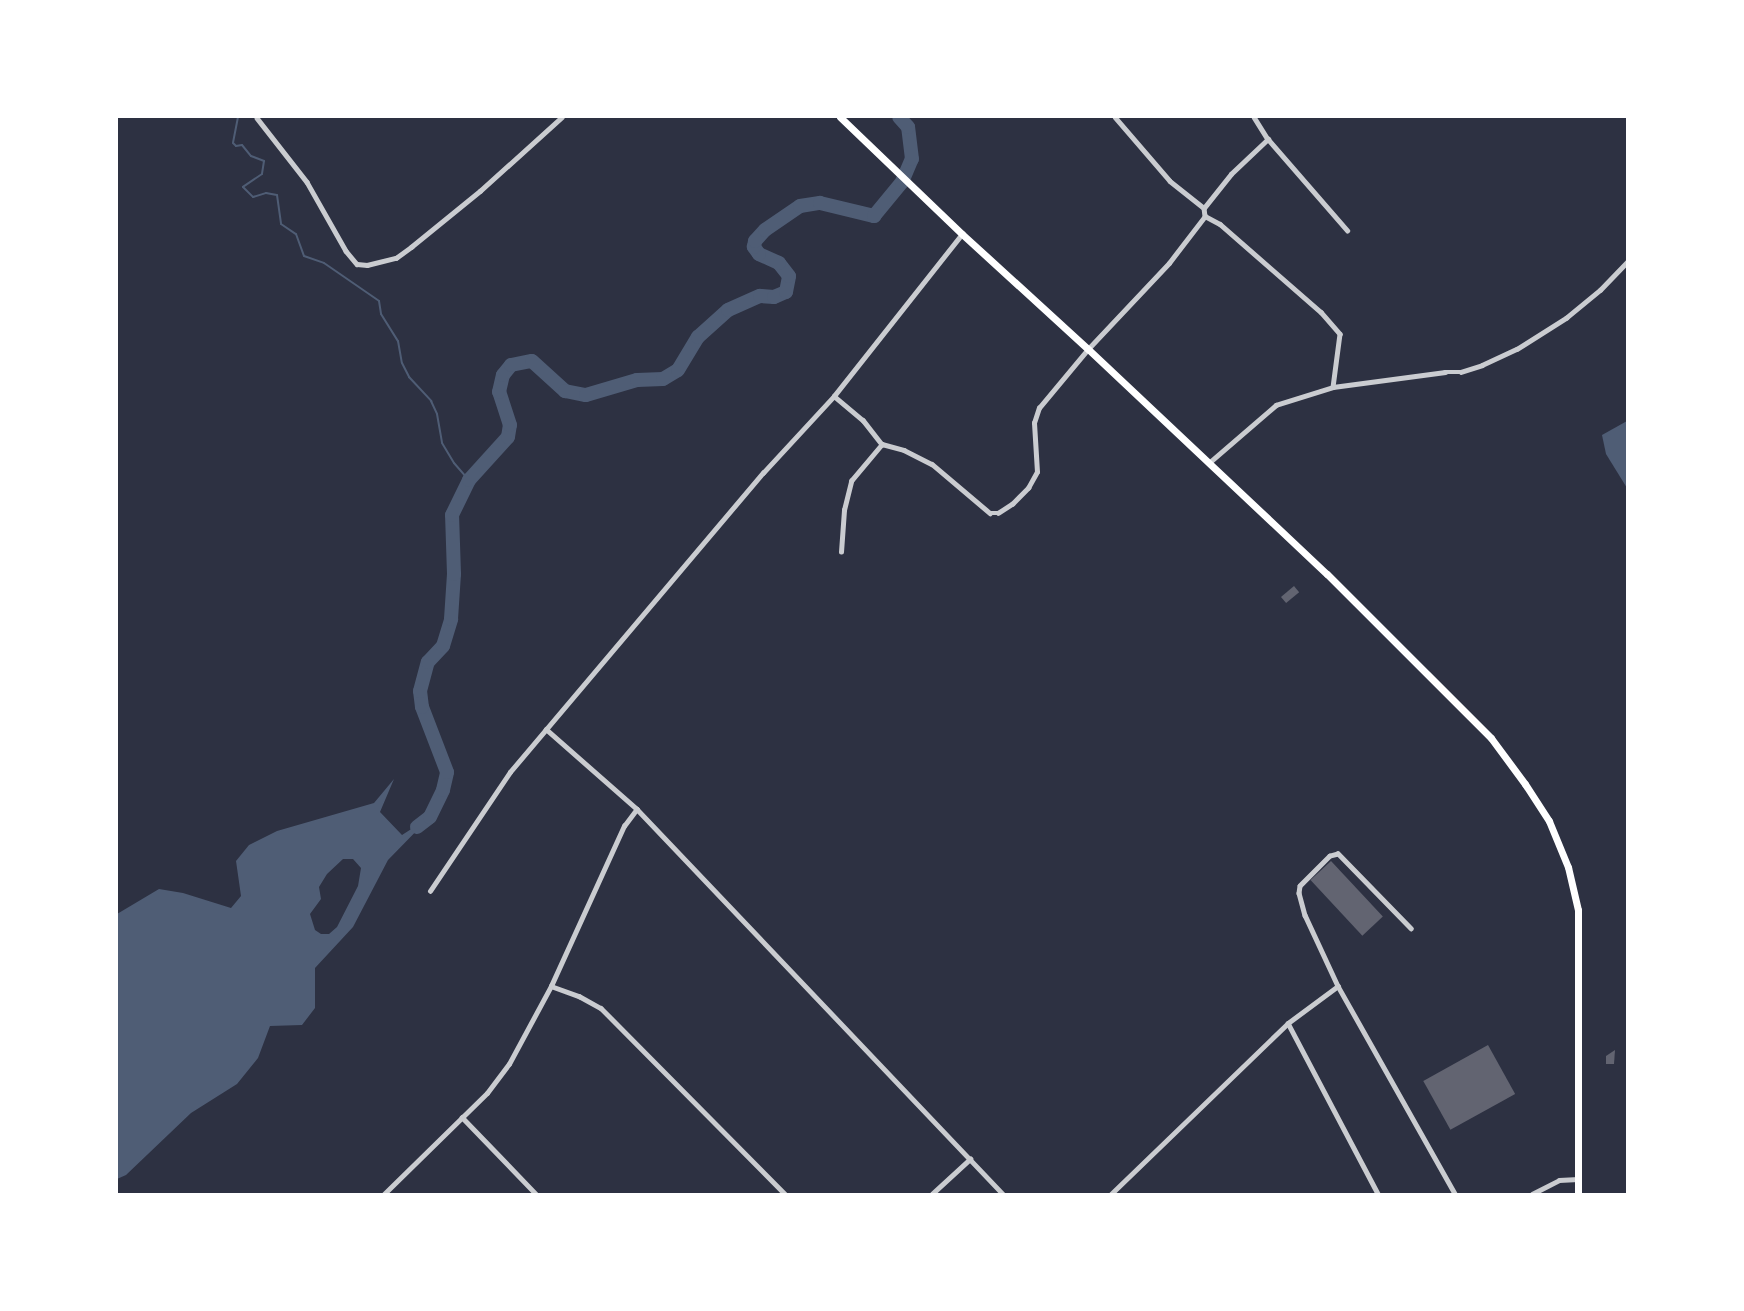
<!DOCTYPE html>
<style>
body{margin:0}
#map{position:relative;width:1744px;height:1311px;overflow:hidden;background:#2d3142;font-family:Helvetica,sans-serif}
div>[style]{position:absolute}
.water>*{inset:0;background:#4f5d75}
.stream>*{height:2px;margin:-1px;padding:0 1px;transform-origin:1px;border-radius:1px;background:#4f5d75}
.river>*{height:14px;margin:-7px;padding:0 7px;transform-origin:7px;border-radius:7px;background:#4f5d75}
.building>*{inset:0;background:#626471;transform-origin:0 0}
.minor>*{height:4.5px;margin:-2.25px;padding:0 2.25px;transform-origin:2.25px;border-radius:2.25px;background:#caccd0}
.primary>*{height:7px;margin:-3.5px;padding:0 3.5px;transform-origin:3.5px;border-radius:3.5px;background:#fff}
span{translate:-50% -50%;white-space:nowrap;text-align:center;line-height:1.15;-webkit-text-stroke:4.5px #fff;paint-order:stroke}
.frame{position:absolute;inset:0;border:118px solid #fff;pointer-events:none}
</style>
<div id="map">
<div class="water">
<i style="clip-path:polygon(1627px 421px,1627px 488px,1606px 454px,1602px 435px)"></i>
<i style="clip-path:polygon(evenodd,394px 779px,380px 812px,402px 835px,430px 817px,388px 860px,353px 927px,315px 968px,315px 1008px,302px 1025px,270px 1026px,258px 1058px,237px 1084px,191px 1113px,126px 1175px,117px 1179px,117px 914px,159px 889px,183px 893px,231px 908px,241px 896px,236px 861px,249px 845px,277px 831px,374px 803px,394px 779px,343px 859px,353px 859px,361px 868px,358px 886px,337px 927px,329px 934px,321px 934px,315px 930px,310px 914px,321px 899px,319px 887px,327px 874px,343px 859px)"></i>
</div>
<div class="stream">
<i style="left:238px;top:117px;width:26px;rotate:101deg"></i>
<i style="left:233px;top:143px;width:4px;rotate:45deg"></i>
<i style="left:236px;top:146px;width:6px;rotate:-9deg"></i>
<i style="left:242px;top:145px;width:14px;rotate:51deg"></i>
<i style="left:251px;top:156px;width:14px;rotate:21deg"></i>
<i style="left:264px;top:161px;width:13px;rotate:99deg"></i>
<i style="left:262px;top:174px;width:23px;rotate:146deg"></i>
<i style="left:243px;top:187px;width:14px;rotate:45deg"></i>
<i style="left:253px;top:197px;width:14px;rotate:-17deg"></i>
<i style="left:266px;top:193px;width:11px;rotate:10deg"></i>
<i style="left:277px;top:195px;width:29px;rotate:82deg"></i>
<i style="left:281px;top:224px;width:18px;rotate:34deg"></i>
<i style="left:296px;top:234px;width:23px;rotate:70deg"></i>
<i style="left:304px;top:256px;width:21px;rotate:19deg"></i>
<i style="left:324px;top:263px;width:67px;rotate:34.6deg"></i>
<i style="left:379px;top:301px;width:13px;rotate:81deg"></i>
<i style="left:381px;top:314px;width:32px;rotate:58deg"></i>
<i style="left:398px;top:341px;width:22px;rotate:80deg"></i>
<i style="left:402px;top:363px;width:16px;rotate:63deg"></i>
<i style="left:409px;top:377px;width:33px;rotate:47deg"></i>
<i style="left:431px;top:401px;width:14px;rotate:65deg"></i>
<i style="left:437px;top:414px;width:29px;rotate:80deg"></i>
<i style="left:442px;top:443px;width:23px;rotate:59deg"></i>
<i style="left:454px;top:463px;width:23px;rotate:49deg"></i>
</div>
<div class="river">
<i style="left:417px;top:827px;width:16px;rotate:-38deg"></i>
<i style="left:430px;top:817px;width:30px;rotate:-64deg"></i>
<i style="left:443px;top:790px;width:18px;rotate:-77deg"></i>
<i style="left:447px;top:772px;width:70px;rotate:-111deg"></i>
<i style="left:422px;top:707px;width:16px;rotate:-97deg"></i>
<i style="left:420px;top:691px;width:30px;rotate:-75deg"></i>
<i style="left:428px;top:662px;width:22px;rotate:-47deg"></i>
<i style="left:443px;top:646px;width:28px;rotate:-73deg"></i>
<i style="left:451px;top:619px;width:45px;rotate:-86.2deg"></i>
<i style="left:454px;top:574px;width:59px;rotate:-91.9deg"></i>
<i style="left:452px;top:515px;width:39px;rotate:-64deg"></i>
<i style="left:469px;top:480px;width:58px;rotate:-47.8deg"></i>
<i style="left:508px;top:437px;width:12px;rotate:-81deg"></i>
<i style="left:510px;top:425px;width:35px;rotate:-108deg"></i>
<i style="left:499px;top:392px;width:17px;rotate:-77deg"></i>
<i style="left:503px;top:375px;width:13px;rotate:-51deg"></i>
<i style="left:511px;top:365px;width:21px;rotate:-11deg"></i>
<i style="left:532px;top:361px;width:45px;rotate:42.3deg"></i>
<i style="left:565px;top:391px;width:21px;rotate:11deg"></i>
<i style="left:586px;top:395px;width:53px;rotate:-16.4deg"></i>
<i style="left:637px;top:380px;width:26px;rotate:-2deg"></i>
<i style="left:663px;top:379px;width:17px;rotate:-31deg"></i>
<i style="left:678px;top:370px;width:39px;rotate:-59deg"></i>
<i style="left:698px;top:337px;width:40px;rotate:-42deg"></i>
<i style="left:728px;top:310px;width:35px;rotate:-24deg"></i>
<i style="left:760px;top:296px;width:14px;rotate:4deg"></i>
<i style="left:774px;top:297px;width:13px;rotate:-23deg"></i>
<i style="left:786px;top:292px;width:16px;rotate:-79deg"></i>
<i style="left:789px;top:276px;width:16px;rotate:-128deg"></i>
<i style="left:779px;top:263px;width:22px;rotate:-156deg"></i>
<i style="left:759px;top:254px;width:9px;rotate:-126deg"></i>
<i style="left:754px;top:247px;width:6px;rotate:-81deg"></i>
<i style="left:755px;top:241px;width:15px;rotate:-48deg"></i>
<i style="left:765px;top:230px;width:42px;rotate:-34.4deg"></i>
<i style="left:800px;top:206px;width:20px;rotate:-9deg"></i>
<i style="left:820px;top:203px;width:56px;rotate:13.5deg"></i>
<i style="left:874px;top:216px;width:44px;rotate:-50.5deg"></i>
<i style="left:902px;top:182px;width:25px;rotate:-67deg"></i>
<i style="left:912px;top:159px;width:32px;rotate:-97deg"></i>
<i style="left:908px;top:127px;width:13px;rotate:-132deg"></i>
</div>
<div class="building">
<i style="left:1294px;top:586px;width:8px;height:17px;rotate:50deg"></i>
<i style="left:1331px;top:861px;width:76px;height:28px;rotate:47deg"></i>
<i style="left:1488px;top:1045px;width:56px;height:74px;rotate:61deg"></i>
<i style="clip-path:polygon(1615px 1050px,1614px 1064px,1606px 1064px,1606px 1056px)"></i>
</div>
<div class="minor">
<i style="left:1115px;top:117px;width:84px;rotate:49.3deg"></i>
<i style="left:1170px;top:181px;width:43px;rotate:38.5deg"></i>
<i style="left:1204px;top:208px;width:8px;rotate:83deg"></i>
<i style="left:1205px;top:216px;width:17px;rotate:28deg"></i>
<i style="left:1220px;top:224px;width:134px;rotate:41.1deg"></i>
<i style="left:1321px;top:312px;width:29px;rotate:49deg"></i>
<i style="left:1340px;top:334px;width:53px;rotate:97.5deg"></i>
<i style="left:1254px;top:117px;width:26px;rotate:58deg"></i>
<i style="left:1268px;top:139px;width:121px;rotate:49deg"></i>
<i style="left:257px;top:118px;width:81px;rotate:52deg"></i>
<i style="left:307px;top:182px;width:79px;rotate:60.5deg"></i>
<i style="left:346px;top:251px;width:17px;rotate:50deg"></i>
<i style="left:357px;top:264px;width:10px;rotate:6deg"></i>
<i style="left:367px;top:265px;width:30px;rotate:-14deg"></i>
<i style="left:396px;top:258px;width:19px;rotate:-36deg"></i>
<i style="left:411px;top:247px;width:89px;rotate:-39.1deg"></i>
<i style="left:480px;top:191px;width:110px;rotate:-42.1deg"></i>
<i style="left:1204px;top:208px;width:43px;rotate:-51.5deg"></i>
<i style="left:1231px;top:174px;width:51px;rotate:-43.4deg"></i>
<i style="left:834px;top:396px;width:38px;rotate:40deg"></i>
<i style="left:863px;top:420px;width:31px;rotate:52deg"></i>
<i style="left:1210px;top:462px;width:87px;rotate:-40.8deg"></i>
<i style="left:1276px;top:405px;width:60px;rotate:-17.5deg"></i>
<i style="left:1333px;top:387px;width:113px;rotate:-7.6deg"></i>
<i style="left:1445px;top:372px;width:16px"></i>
<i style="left:1461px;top:372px;width:22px;rotate:-18deg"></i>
<i style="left:1482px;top:365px;width:38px;rotate:-25deg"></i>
<i style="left:1517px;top:349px;width:58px;rotate:-32.3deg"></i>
<i style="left:1566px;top:318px;width:44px;rotate:-39.5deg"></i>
<i style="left:1600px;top:290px;width:39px;rotate:-46deg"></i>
<i style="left:841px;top:552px;width:42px;rotate:-85.9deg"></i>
<i style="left:844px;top:510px;width:30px;rotate:-76deg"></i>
<i style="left:851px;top:481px;width:48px;rotate:-50deg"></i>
<i style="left:882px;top:444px;width:23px;rotate:15deg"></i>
<i style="left:904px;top:450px;width:31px;rotate:27deg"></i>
<i style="left:932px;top:464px;width:76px;rotate:40.2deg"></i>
<i style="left:990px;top:513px;width:8px"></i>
<i style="left:998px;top:513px;width:17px;rotate:-33deg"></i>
<i style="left:1012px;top:504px;width:23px;rotate:-45deg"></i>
<i style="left:1028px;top:488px;width:18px;rotate:-61deg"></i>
<i style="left:1037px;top:472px;width:49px;rotate:-93.5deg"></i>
<i style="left:1034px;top:423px;width:16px;rotate:-72deg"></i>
<i style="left:1039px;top:408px;width:77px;rotate:-50.3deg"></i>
<i style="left:1088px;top:349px;width:118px;rotate:-46.7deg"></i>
<i style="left:1169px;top:263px;width:59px;rotate:-52.5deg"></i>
<i style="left:546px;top:729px;width:121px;rotate:41.3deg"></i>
<i style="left:637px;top:809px;width:531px;rotate:46.45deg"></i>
<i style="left:430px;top:891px;width:143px;rotate:-56.1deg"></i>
<i style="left:510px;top:772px;width:392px;rotate:-49.8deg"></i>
<i style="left:763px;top:473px;width:105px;rotate:-47.3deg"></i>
<i style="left:834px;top:396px;width:206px;rotate:-51.7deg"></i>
<i style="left:1411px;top:929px;width:105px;rotate:-134.2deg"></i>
<i style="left:1338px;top:854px;width:8px;rotate:166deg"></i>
<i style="left:1330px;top:856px;width:42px;rotate:135deg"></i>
<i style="left:1300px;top:886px;width:7px;rotate:98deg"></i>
<i style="left:1299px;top:893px;width:23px;rotate:75deg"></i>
<i style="left:1305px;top:915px;width:78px;rotate:65.1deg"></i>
<i style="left:1338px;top:986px;width:239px;rotate:60.6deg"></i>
<i style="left:551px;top:986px;width:30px;rotate:20deg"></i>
<i style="left:579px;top:996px;width:25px;rotate:29deg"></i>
<i style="left:601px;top:1008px;width:262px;rotate:45.3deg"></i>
<i style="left:1288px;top:1023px;width:193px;rotate:62.2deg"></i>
<i style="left:462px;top:1117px;width:107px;rotate:46.1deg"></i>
<i style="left:384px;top:1194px;width:144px;rotate:-44.4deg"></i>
<i style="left:487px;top:1093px;width:36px;rotate:-53deg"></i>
<i style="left:509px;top:1064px;width:89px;rotate:-61.7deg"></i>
<i style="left:551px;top:986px;width:176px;rotate:-65.5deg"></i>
<i style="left:624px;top:826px;width:21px;rotate:-53deg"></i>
<i style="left:932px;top:1194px;width:52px;rotate:-42.6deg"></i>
<i style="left:1111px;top:1194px;width:246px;rotate:-44deg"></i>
<i style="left:1288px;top:1023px;width:62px;rotate:-36.5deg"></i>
<i style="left:1532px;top:1194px;width:30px;rotate:-27deg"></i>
<i style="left:1559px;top:1180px;width:19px;rotate:-3deg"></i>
</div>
<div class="primary">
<i style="left:840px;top:117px;width:169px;rotate:43.8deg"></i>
<i style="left:962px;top:234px;width:171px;rotate:42.4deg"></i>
<i style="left:1088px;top:349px;width:328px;rotate:43.3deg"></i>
<i style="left:1327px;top:574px;width:232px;rotate:45deg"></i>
<i style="left:1491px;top:738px;width:57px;rotate:53.5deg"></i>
<i style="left:1525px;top:784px;width:44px;rotate:57deg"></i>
<i style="left:1549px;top:821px;width:50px;rotate:67.6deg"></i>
<i style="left:1568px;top:867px;width:44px;rotate:76.9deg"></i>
<i style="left:1578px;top:910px;width:284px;rotate:90deg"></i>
</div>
<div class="frame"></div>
</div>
